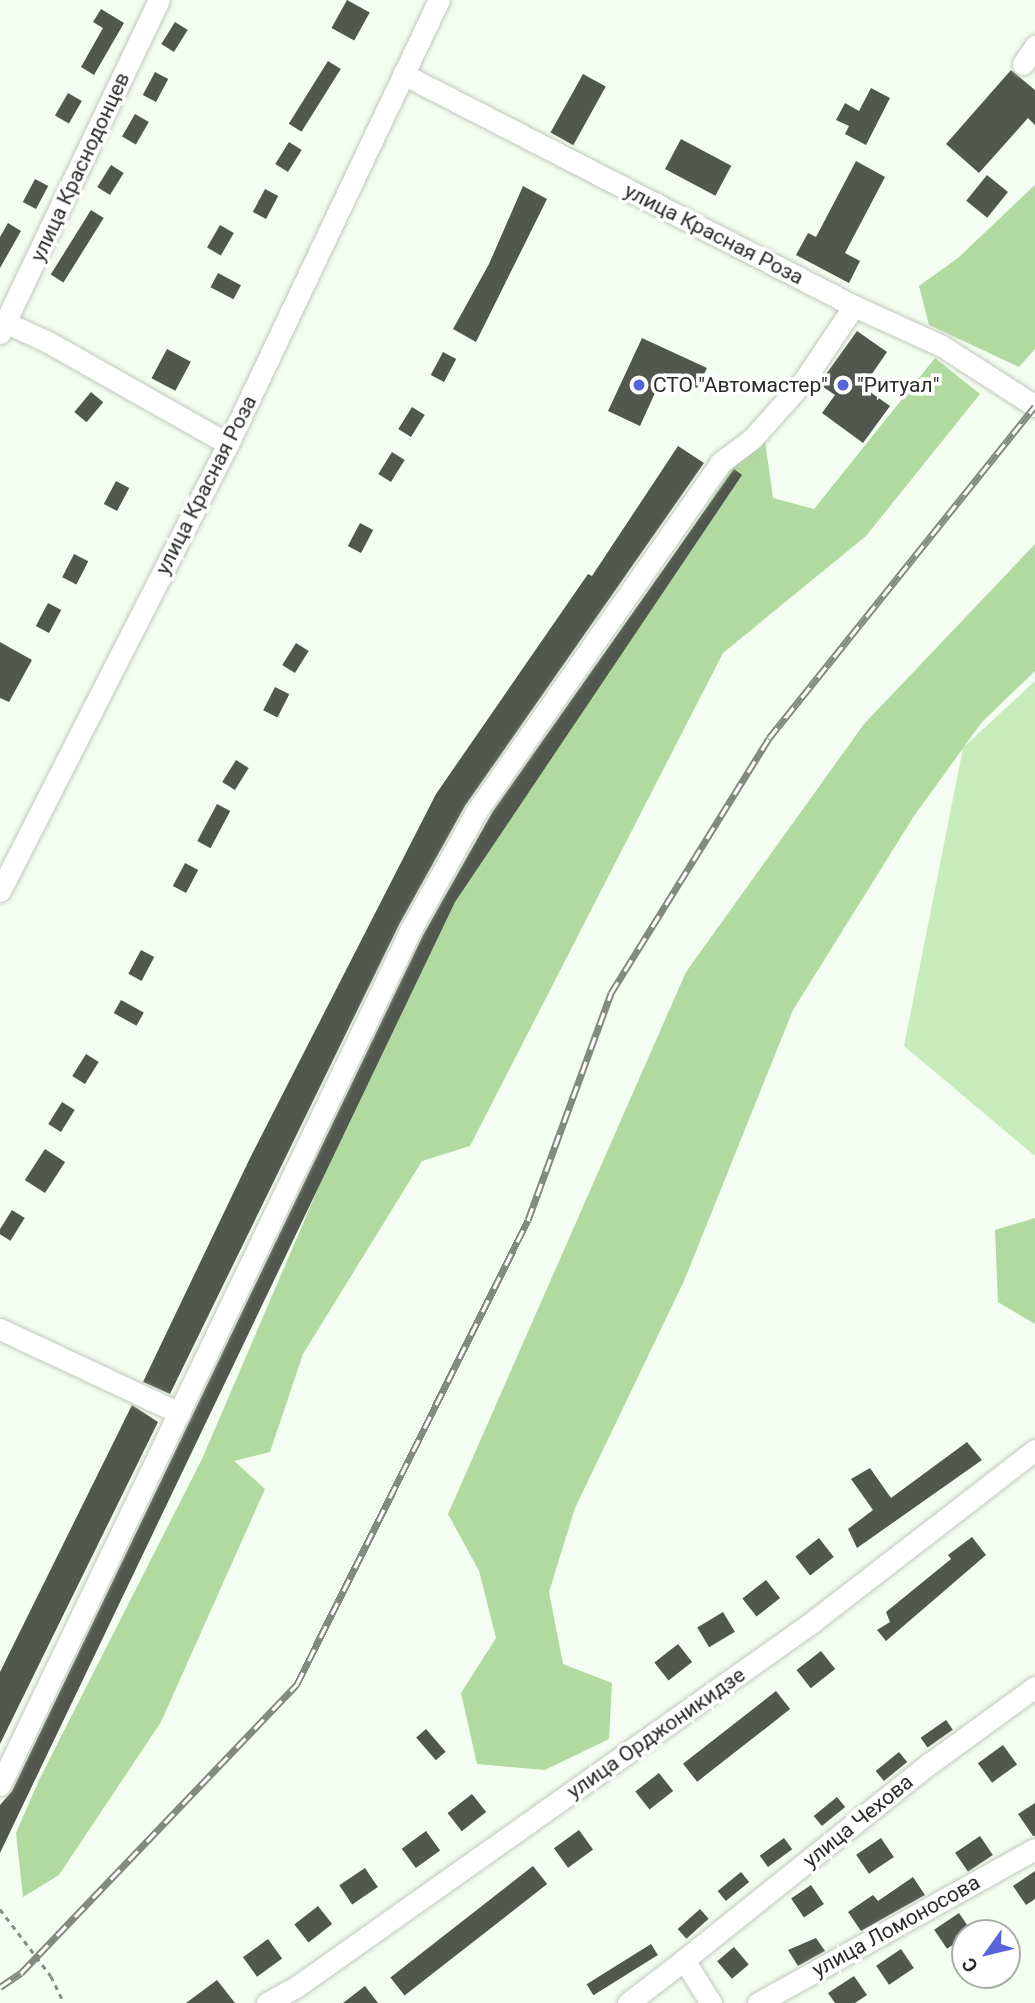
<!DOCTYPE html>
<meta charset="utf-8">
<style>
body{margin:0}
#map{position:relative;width:1035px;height:2003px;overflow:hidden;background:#f4fdf1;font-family:Roboto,sans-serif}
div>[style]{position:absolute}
.green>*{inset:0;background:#c8ebbb}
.forest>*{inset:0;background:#b0da9f}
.building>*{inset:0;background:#52584f;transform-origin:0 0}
.path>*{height:2.5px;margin-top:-1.25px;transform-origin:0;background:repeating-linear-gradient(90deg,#898f87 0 5px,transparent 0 10px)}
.roads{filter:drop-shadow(0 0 2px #c0c8bd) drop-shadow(0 0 2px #c0c8bd)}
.minor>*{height:21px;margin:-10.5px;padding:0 10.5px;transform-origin:10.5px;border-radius:10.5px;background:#fff}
.rail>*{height:7px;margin-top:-3.5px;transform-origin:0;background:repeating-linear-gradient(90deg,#fff 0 13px,#848a81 0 26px);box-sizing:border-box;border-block:2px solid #848a81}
.dots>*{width:19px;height:19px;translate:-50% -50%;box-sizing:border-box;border:4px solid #fff;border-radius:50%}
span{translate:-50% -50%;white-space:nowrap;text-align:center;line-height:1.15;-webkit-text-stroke:7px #fff;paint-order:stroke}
.street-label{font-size:21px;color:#292c27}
.poi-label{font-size:21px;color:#292c27}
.left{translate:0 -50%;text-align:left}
.north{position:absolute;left:951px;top:1919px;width:70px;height:70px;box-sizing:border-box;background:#fff;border:2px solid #a9aba9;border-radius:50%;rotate:236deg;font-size:19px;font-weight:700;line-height:28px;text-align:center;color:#292c27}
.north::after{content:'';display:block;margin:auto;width:24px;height:32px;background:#5863da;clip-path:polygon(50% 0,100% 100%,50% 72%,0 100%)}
</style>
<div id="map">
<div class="green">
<i style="clip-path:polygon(1035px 681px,1035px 1156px,904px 1046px,963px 748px)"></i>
</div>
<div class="forest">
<i style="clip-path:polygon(1035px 185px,1035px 349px,1019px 367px,929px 325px,919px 286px,958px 258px)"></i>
<i style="clip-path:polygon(935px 358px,980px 394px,866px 536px,723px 653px,470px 1146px,422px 1161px,303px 1354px,270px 1452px,234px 1461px,265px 1489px,161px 1722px,59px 1875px,23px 1897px,16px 1833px,39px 1780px,202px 1459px,441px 902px,733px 467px,764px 434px,773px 498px,814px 509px)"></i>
<i style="clip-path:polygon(1035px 544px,1035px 671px,982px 722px,914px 816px,793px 1010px,684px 1281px,575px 1508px,549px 1592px,563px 1664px,612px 1683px,609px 1739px,545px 1770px,477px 1764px,461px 1693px,496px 1638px,479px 1571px,448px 1514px,686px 972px,864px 724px)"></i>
<i style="clip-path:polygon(1035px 1218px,1035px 1324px,998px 1302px,995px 1230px)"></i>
</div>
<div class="building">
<i style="left:347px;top:0;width:26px;height:32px;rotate:29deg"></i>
<i style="clip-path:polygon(101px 9px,124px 23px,94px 75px,81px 67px,103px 28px,93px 22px)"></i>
<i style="left:175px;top:22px;width:15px;height:26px;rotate:32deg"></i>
<i style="left:328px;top:61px;width:15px;height:74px;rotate:32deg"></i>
<i style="clip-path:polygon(1011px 70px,1035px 90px,1035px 125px,1028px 118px,979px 173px,946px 144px)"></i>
<i style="left:155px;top:72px;width:15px;height:26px;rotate:28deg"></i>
<i style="left:583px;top:74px;width:26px;height:67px;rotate:29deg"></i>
<i style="clip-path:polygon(871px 88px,890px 98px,866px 145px,845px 134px,849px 126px,836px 120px,845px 103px,859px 111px)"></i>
<i style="left:68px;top:93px;width:16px;height:26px;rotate:30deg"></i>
<i style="left:135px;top:114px;width:16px;height:26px;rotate:30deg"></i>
<i style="left:681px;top:139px;width:57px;height:34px;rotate:28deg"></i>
<i style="left:289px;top:142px;width:15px;height:26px;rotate:32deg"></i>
<i style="clip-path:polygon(856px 161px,885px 177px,845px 253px,860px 261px,849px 283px,796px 255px,808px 233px,816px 237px)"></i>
<i style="left:111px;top:165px;width:15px;height:26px;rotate:32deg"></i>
<i style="left:987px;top:175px;width:27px;height:33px;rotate:39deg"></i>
<i style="left:35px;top:179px;width:15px;height:26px;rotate:28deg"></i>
<i style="clip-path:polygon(523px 186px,547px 199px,476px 342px,453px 329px,489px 264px)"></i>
<i style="left:265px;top:189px;width:15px;height:26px;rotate:28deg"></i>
<i style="left:91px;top:210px;width:15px;height:76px;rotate:32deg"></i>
<i style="clip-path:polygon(8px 223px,21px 231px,0 268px,0 237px)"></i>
<i style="left:220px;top:225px;width:16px;height:26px;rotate:30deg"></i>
<i style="left:218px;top:273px;width:26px;height:16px;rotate:28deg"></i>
<i style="clip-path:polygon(857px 331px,887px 352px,863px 387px,890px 406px,863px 443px,822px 413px,835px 395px,819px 384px)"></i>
<i style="clip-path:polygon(642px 338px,707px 368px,697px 388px,664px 373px,640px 426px,608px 411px)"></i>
<i style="left:167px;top:349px;width:27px;height:33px;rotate:28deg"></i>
<i style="left:443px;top:352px;width:15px;height:26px;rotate:28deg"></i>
<i style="left:91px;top:392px;width:16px;height:26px;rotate:40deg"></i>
<i style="left:412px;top:407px;width:15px;height:26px;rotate:32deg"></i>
<i style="clip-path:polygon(678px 446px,704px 463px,465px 806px,400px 923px,170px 1394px,143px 1382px,251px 1156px,436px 794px,588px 574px,592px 576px)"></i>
<i style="left:392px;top:452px;width:15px;height:26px;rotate:32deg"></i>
<i style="clip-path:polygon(734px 469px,742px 475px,455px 902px,0 1853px,0 1805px,12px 1791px,423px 935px,493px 811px)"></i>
<i style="left:116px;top:481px;width:15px;height:26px;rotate:28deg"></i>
<i style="left:360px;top:523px;width:15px;height:26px;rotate:28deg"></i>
<i style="left:74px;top:554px;width:16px;height:26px;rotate:27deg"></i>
<i style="left:48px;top:603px;width:15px;height:26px;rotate:28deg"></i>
<i style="clip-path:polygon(0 642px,32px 660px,9px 702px,0 698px)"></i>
<i style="left:296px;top:643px;width:15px;height:26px;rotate:32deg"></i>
<i style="left:275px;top:687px;width:16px;height:26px;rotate:27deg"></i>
<i style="left:236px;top:760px;width:15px;height:26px;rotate:32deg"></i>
<i style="left:217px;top:804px;width:15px;height:42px;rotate:28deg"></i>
<i style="left:185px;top:863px;width:15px;height:26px;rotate:28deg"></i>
<i style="left:141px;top:950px;width:15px;height:27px;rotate:28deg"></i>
<i style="left:121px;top:1000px;width:26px;height:15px;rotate:29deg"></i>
<i style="left:86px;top:1054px;width:15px;height:26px;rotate:32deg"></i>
<i style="left:62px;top:1102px;width:15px;height:26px;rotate:32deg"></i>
<i style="left:45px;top:1149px;width:24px;height:37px;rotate:33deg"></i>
<i style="left:12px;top:1210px;width:15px;height:27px;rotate:32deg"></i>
<i style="clip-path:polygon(132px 1405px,158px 1422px,0 1744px,0 1672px)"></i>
<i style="clip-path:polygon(967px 1442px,982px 1460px,857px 1548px,848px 1529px,873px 1510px,851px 1479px,870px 1468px,891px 1498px)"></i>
<i style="clip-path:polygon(972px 1537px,986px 1555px,886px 1641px,877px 1630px,890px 1622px,886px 1612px,951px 1559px,948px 1555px)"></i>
<i style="left:819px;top:1538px;width:24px;height:30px;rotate:52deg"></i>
<i style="left:766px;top:1580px;width:23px;height:30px;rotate:52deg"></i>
<i style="left:723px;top:1612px;width:23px;height:30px;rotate:59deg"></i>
<i style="left:678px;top:1644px;width:23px;height:30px;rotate:52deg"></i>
<i style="left:821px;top:1651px;width:23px;height:31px;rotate:52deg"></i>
<i style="left:776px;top:1691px;width:23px;height:118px;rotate:52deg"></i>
<i style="left:946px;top:1720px;width:12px;height:31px;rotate:55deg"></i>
<i style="left:426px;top:1729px;width:30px;height:13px;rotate:49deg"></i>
<i style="left:1003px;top:1745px;width:24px;height:31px;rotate:54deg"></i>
<i style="left:899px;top:1752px;width:13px;height:30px;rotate:51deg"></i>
<i style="left:659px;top:1773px;width:23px;height:30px;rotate:52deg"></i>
<i style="left:472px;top:1794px;width:23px;height:31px;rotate:52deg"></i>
<i style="left:837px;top:1797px;width:13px;height:30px;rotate:51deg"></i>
<i style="clip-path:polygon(1035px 1803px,1035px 1836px,1033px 1836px,1018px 1814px)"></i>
<i style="left:579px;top:1830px;width:24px;height:31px;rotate:54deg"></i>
<i style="left:426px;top:1831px;width:24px;height:30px;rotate:54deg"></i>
<i style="left:980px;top:1836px;width:23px;height:30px;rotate:56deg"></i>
<i style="left:784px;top:1838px;width:14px;height:30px;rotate:54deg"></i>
<i style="left:881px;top:1838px;width:23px;height:30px;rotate:56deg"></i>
<i style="left:533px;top:1866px;width:23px;height:181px;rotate:52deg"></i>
<i style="left:365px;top:1868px;width:23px;height:31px;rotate:56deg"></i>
<i style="clip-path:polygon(1035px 1871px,1035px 1899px,1026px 1905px,1013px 1886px)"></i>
<i style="left:741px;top:1872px;width:13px;height:30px;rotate:51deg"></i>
<i style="clip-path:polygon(913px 1877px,925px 1895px,861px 1931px,848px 1912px,873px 1895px,878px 1901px)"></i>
<i style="left:811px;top:1885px;width:23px;height:24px;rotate:56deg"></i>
<i style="left:318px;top:1906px;width:23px;height:30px;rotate:52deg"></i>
<i style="left:700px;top:1909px;width:13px;height:30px;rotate:48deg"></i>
<i style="left:959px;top:1913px;width:23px;height:30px;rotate:56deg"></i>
<i style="clip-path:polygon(816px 1938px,825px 1951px,798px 1966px,788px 1950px)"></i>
<i style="left:268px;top:1939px;width:24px;height:31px;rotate:54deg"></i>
<i style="left:651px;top:1944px;width:13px;height:76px;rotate:58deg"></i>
<i style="left:734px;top:1947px;width:23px;height:22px;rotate:50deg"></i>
<i style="left:901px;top:1949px;width:23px;height:30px;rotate:56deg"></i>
<i style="clip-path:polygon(854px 1976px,867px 1995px,855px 2003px,835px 2003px,828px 1993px)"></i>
<i style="clip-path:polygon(217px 1980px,235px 2003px,186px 2003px)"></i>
<i style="clip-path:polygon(365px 1986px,378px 2003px,343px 2003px)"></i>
</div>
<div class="path">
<i style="left:0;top:1909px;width:84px;rotate:52.7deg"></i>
<i style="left:51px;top:1976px;width:30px;rotate:64deg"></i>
</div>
<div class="roads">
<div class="minor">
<i style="left:1023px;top:64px;width:22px;rotate:-56deg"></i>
<i style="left:403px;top:74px;width:507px;rotate:27.22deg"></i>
<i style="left:854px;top:306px;width:97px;rotate:24.4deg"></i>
<i style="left:942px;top:346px;width:111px;rotate:32.8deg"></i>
<i style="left:0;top:320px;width:53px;rotate:24.6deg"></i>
<i style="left:48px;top:342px;width:207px;rotate:29.5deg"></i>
<i style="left:0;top:333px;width:369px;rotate:-64.5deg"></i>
<i style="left:0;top:891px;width:502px;rotate:-62.98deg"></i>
<i style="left:228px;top:444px;width:492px;rotate:-64.6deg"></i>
<i style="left:0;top:1329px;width:198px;rotate:25.1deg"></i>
<i style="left:0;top:1785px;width:950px;rotate:-64.35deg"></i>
<i style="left:411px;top:929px;width:134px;rotate:-60.9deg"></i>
<i style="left:476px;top:812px;width:426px;rotate:-55deg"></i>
<i style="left:720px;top:463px;width:40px;rotate:-37deg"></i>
<i style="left:752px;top:439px;width:75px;rotate:-48.2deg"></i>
<i style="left:802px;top:383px;width:93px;rotate:-56deg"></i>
<i style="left:684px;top:1960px;width:314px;rotate:-38.7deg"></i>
<i style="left:929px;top:1764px;width:131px;rotate:-36deg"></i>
<i style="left:267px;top:2003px;width:33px;rotate:-29deg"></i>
<i style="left:296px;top:1987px;width:631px;rotate:-35.25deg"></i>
<i style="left:811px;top:1623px;width:283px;rotate:-37.7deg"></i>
<i style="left:628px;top:2003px;width:71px;rotate:-37.5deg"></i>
<i style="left:684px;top:1960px;width:51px;rotate:57.9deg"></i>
<i style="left:758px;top:2003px;width:317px;rotate:-29.1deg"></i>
</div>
</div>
<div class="rail">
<i style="left:0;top:1987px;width:25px;rotate:-34deg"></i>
<i style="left:21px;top:1973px;width:400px;rotate:-46.3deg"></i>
<i style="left:297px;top:1684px;width:518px;rotate:-63.53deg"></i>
<i style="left:528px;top:1220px;width:242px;rotate:-69.9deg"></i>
<i style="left:611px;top:993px;width:300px;rotate:-58.2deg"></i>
<i style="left:769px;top:738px;width:425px;rotate:-51.3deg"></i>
</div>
<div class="dots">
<i style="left:639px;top:385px;background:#5863da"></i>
<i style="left:843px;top:385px;background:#5863da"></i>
</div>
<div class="street-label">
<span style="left:80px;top:167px;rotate:-65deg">улица Краснодонцев</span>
<span style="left:714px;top:234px;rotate:27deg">улица Красная Роза</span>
<span style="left:206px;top:485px;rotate:-63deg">улица Красная Роза</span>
<span style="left:656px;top:1733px;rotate:-35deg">улица Орджоникидзе</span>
<span style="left:858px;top:1821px;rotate:-39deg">улица Чехова</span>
<span style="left:896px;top:1926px;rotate:-29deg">улица Ломоносова</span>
</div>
<div class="poi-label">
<span class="left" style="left:653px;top:385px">СТО "Автомастер"</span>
<span class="left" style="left:857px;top:385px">"Ритуал"</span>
</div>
<div class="north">С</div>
</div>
